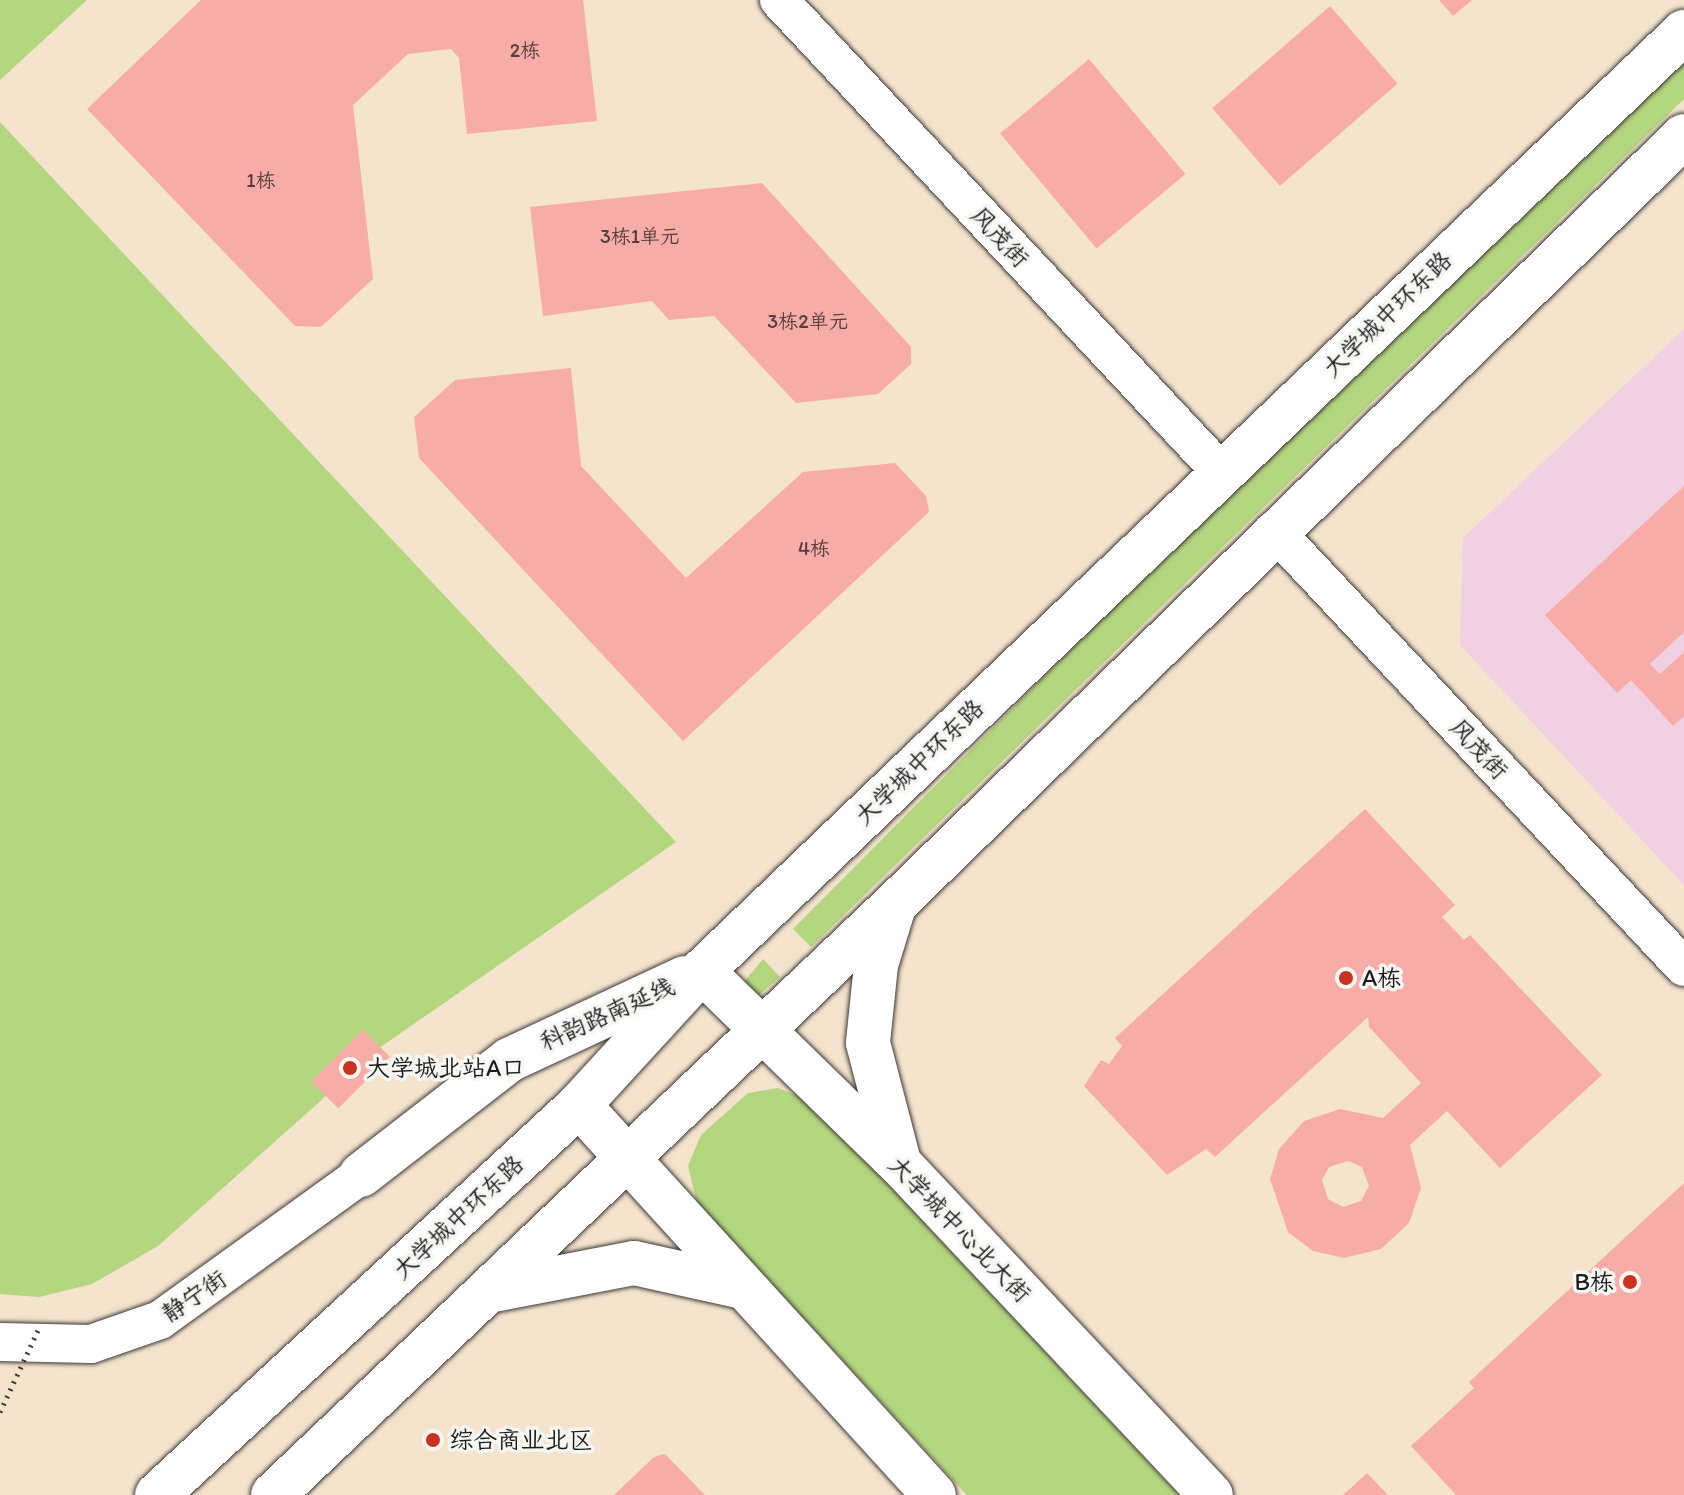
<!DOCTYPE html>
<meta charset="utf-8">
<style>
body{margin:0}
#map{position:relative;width:1684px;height:1495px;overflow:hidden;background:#f4e3cd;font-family:Itim,"LXGW WenKai TC",sans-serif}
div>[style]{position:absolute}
.built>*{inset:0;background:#f1d0e3}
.green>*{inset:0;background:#b3d67e}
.building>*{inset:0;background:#f8aca8;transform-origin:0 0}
.roads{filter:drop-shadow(0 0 2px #3c3a37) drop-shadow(0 0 2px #3c3a37)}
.minor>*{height:38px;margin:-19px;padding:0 19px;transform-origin:19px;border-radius:19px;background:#fff}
.major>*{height:44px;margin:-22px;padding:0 22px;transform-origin:22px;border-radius:22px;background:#fff}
.path-bridge>*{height:5px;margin-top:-2.5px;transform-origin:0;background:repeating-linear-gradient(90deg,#3c3a37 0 2px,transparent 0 8px)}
.dots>*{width:22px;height:22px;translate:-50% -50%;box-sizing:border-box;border:4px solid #f6f6f2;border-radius:50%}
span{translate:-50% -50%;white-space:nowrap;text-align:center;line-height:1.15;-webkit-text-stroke:7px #f6f6f2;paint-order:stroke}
.number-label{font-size:20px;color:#53403f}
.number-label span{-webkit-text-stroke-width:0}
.street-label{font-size:24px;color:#1c1c1c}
.poi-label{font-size:24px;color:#1c1c1c}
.left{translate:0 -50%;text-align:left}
.right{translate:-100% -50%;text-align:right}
</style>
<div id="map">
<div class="built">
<i style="clip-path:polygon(1684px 329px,1684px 885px,1460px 645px,1463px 538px)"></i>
</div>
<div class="green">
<i style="clip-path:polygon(0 0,87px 0,0 80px)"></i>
<i style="clip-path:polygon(1684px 63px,1684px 99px,811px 947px,793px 929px,1081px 639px)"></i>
<i style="clip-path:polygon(0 122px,676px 842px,382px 1046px,158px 1246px,92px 1284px,39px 1297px,0 1294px)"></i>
<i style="clip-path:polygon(763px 959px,780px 977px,758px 996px,743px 983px)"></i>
<i style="clip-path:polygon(778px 1088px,811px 1101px,1179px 1495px,967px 1495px,697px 1203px,688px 1166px,701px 1135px,748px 1093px)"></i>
</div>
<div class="building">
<i style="clip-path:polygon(201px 0,583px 0,597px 121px,467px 134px,459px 58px,451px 49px,408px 54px,353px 105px,373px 279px,321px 327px,295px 326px,87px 109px)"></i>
<i style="clip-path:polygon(1439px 0,1472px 0,1453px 16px)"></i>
<i style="left:1330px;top:6px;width:103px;height:156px;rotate:49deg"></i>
<i style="left:1089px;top:59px;width:150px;height:116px;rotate:50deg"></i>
<i style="clip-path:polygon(762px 183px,911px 347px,911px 364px,878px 394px,796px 403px,714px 316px,669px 320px,652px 301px,543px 316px,530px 207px)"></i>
<i style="clip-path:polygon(571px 368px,581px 466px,686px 578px,803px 472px,895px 463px,926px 496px,929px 512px,683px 741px,419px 458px,414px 417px,455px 380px)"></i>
<i style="clip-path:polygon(1684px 486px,1684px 632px,1650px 664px,1660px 674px,1684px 652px,1684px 716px,1673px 726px,1631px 680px,1617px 693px,1545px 615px)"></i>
<i style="clip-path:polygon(evenodd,1365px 809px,1455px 905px,1442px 917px,1464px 940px,1470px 935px,1602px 1075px,1500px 1168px,1447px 1111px,1410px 1145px,1421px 1188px,1409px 1223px,1381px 1249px,1344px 1258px,1313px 1251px,1288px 1232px,1270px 1179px,1279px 1149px,1304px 1121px,1340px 1109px,1383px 1118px,1421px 1083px,1369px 1027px,1368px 1017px,1215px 1157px,1206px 1149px,1167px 1175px,1084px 1086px,1101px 1060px,1109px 1064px,1122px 1046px,1115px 1038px,1365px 809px,1348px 1161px,1362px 1167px,1369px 1186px,1361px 1201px,1343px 1207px,1328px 1199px,1322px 1180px,1329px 1167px,1348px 1161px)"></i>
<i style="left:363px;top:1030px;width:38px;height:73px;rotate:45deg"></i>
<i style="clip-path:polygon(1684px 1183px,1684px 1495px,1456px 1495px,1411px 1446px,1474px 1388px,1469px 1382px)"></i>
<i style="clip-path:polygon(665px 1454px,705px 1495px,614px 1495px,654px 1457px)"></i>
<i style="clip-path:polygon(1367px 1473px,1388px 1495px,1343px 1495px,1353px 1486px)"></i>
</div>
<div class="roads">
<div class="minor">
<i style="left:779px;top:0;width:648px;rotate:46.88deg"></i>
<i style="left:1274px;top:530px;width:599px;rotate:46.83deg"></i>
<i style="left:0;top:1342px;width:91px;rotate:1.3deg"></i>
<i style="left:91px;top:1344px;width:73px;rotate:-19.2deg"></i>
<i style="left:160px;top:1320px;width:248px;rotate:-35.8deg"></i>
</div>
<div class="major">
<i style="left:894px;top:906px;width:62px;rotate:107deg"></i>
<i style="left:876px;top:965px;width:78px;rotate:95.9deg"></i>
<i style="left:868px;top:1043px;width:123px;rotate:75.4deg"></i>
<i style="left:702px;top:971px;width:277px;rotate:44.3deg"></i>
<i style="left:900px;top:1164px;width:454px;rotate:46.8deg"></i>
<i style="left:579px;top:1105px;width:527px;rotate:47.69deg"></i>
<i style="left:361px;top:1175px;width:187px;rotate:-37.8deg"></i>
<i style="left:509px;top:1060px;width:194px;rotate:-25deg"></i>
<i style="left:494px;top:1290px;width:143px;rotate:-10.9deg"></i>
<i style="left:634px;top:1263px;width:107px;rotate:12.4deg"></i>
<i style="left:157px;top:1495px;width:575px;rotate:-42.74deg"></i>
<i style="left:579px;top:1105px;width:182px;rotate:-47.5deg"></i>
<i style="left:702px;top:971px;width:1359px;rotate:-43.72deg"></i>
<i style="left:273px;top:1495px;width:865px;rotate:-43.55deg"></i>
<i style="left:900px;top:899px;width:1094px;rotate:-44.22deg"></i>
</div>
</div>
<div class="path-bridge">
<i style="left:0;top:1412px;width:93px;rotate:-65.1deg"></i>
</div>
<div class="dots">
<i style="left:1346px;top:978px;background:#c8321e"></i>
<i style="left:350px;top:1068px;background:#c8321e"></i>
<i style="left:1630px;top:1282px;background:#c8321e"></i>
<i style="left:433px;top:1440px;background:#c8321e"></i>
</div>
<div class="number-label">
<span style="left:525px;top:50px">2栋</span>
<span style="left:261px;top:180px">1栋</span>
<span style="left:640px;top:236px">3栋1单元</span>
<span style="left:808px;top:321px">3栋2单元</span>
<span style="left:814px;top:548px">4栋</span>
</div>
<div class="street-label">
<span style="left:1000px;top:237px;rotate:47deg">风茂街</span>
<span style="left:1387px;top:314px;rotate:-44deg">大学城中环东路</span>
<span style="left:1479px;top:749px;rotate:47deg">风茂街</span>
<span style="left:919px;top:762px;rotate:-44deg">大学城中环东路</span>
<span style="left:607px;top:1014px;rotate:-24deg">科韵路南延线</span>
<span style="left:458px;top:1217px;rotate:-43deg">大学城中环东路</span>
<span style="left:960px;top:1229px;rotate:46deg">大学城中心北大街</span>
<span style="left:194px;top:1296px;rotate:-34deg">静宁街</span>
</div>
<div class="poi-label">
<span class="left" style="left:1362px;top:978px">A栋</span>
<span class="left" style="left:366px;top:1068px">大学城北站A口</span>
<span class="right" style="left:1614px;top:1282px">B栋</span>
<span class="left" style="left:449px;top:1440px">综合商业北区</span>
</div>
</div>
